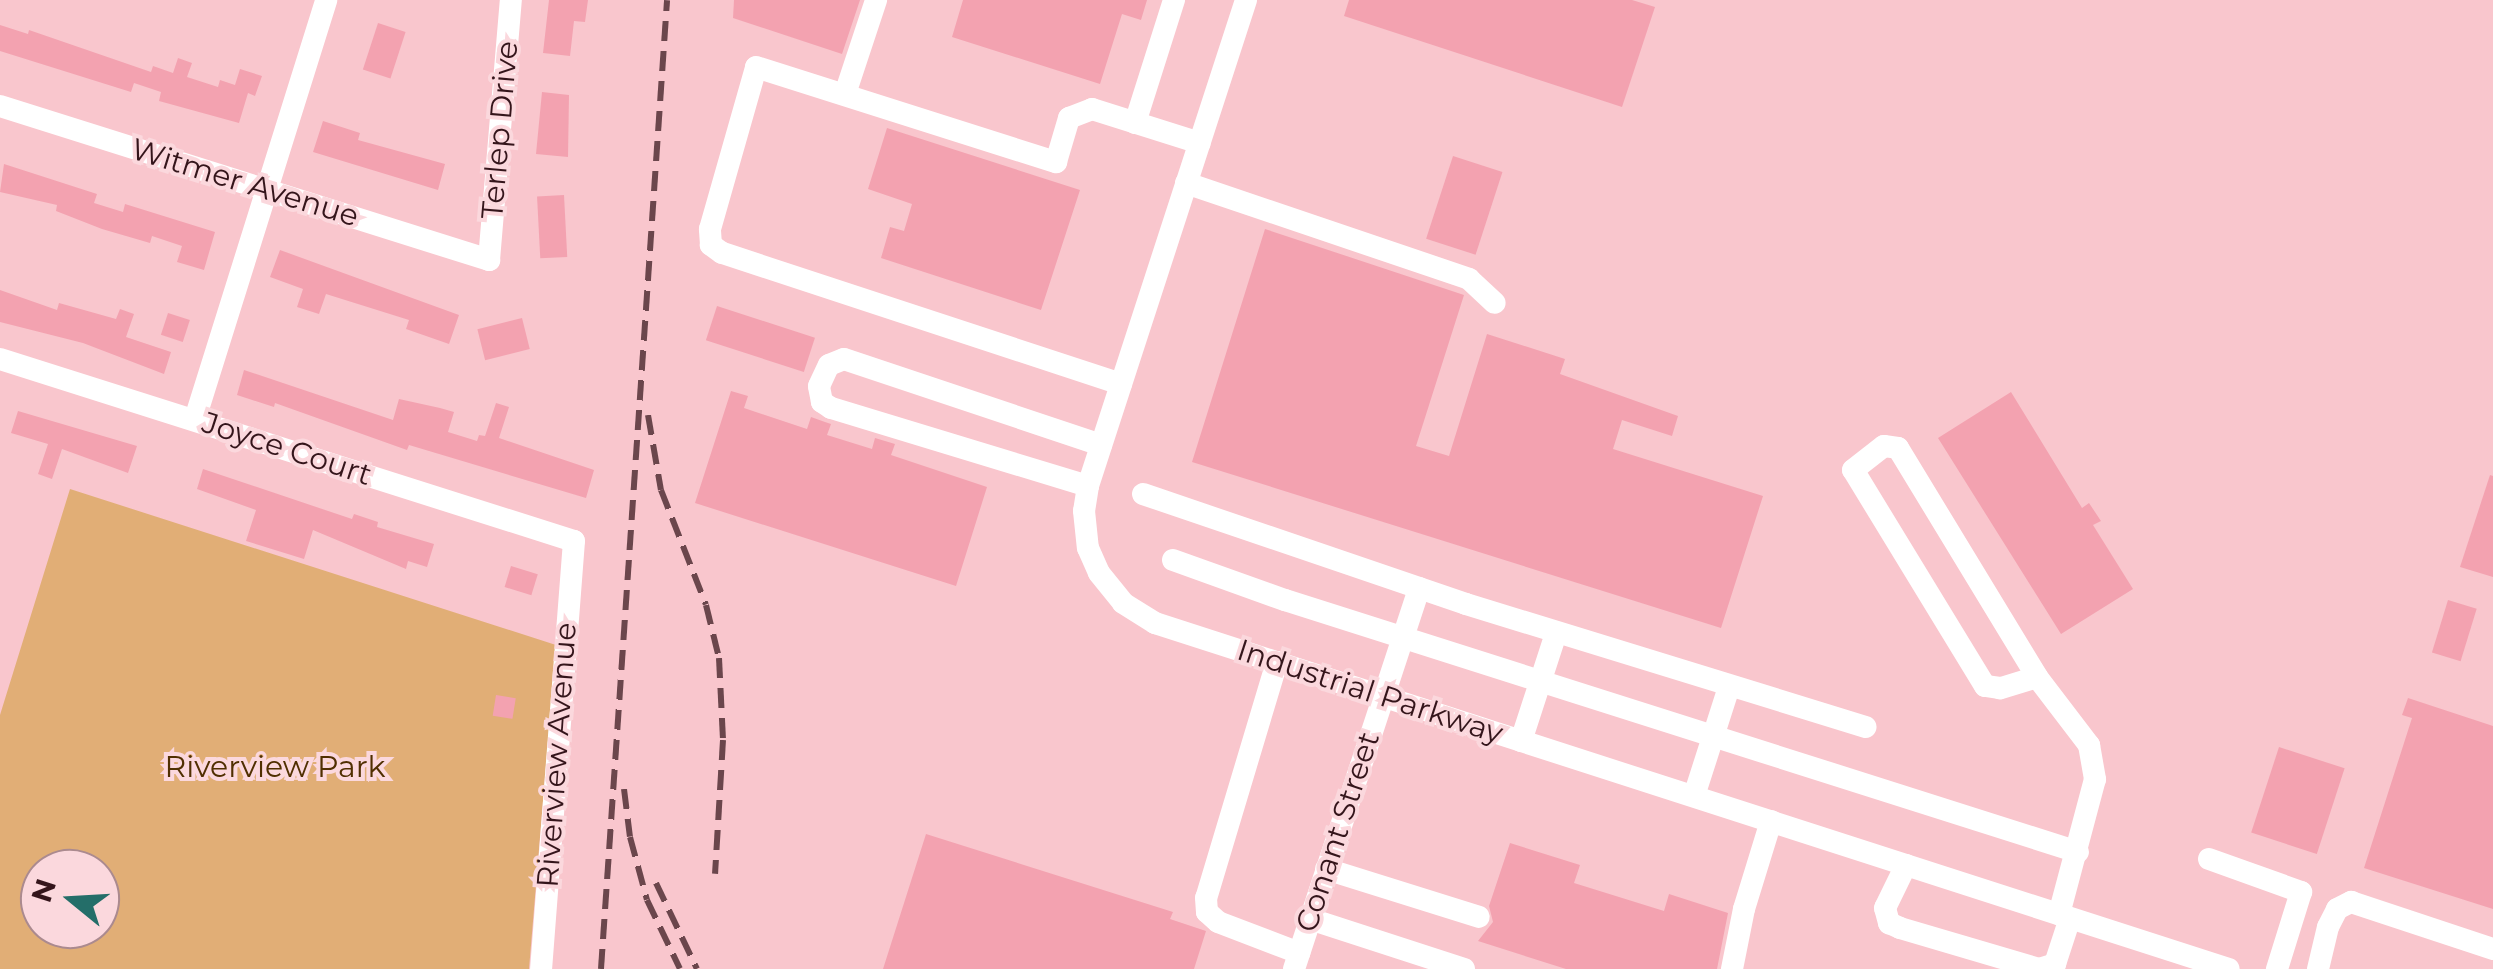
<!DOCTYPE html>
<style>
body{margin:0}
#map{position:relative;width:2493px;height:969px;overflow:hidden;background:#f9c6cd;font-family:Montserrat,sans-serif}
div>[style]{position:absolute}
.green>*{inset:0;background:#e1ae76}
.building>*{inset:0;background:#f3a2b0;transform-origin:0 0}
.minor>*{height:22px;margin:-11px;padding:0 11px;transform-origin:11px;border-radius:11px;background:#fff}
.rail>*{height:6px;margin-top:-3px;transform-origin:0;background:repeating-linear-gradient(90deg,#6b464c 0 20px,transparent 0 30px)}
span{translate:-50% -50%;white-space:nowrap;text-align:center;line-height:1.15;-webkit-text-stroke:8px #fbd8dd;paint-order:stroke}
.street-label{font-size:30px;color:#34151b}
.park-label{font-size:30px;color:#502f01}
.north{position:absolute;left:20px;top:849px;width:100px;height:100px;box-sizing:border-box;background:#fbd8dd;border:2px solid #ab8a8f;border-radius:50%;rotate:288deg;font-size:28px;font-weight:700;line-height:40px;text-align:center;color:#34151b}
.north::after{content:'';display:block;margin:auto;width:35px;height:45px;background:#246e69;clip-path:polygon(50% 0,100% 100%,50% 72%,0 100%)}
</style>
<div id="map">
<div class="green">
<i style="clip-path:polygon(evenodd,70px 489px,556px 645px,529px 969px,0 969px,0 715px,70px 489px,40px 869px,100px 869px,100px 929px,40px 929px,40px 869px)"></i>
</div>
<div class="building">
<i style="clip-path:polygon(549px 0,588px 0,585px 22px,574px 21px,570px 56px,543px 53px)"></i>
<i style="clip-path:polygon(734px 0,860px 0,842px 54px,733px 18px)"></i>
<i style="clip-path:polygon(963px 0,1147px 0,1141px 20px,1122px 14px,1100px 84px,952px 37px)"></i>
<i style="clip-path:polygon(1349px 0,1632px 0,1655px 7px,1622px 107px,1344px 16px)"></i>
<i style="left:378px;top:23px;width:29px;height:49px;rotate:18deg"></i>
<i style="clip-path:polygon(0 25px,28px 34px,29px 30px,151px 72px,153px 66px,173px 73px,178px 58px,192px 63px,187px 77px,218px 87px,220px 80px,235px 85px,240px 69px,262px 76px,255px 96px,248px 93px,239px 123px,159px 101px,161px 92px,134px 83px,131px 92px,0 51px)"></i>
<i style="clip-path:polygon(542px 92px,569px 95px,568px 157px,536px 154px)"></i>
<i style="clip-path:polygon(323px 121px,360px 133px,358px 140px,445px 164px,438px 190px,313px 152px)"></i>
<i style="clip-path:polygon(887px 128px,1080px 190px,1041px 310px,881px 258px,890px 227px,904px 231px,912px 204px,868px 189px)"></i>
<i style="left:1453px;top:156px;width:52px;height:87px;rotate:18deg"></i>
<i style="clip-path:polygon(4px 164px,97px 194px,94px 203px,123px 212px,125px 204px,215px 232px,204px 270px,177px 262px,182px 246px,152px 236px,150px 243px,102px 229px,56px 211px,57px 205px,0 192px)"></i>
<i style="left:564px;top:195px;width:62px;height:27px;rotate:87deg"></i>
<i style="clip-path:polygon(1265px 229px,1464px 295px,1416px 446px,1449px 456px,1487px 334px,1565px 359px,1560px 374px,1678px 416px,1672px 436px,1622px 420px,1613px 449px,1763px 496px,1721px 628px,1192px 462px)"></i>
<i style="clip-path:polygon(280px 250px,459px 315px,449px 344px,406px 329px,409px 320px,326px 294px,319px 314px,297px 307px,303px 289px,270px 277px)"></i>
<i style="clip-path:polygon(0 290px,57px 310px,59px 303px,116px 319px,120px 309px,134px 314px,126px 337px,171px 352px,164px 374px,83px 343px,0 322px)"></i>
<i style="left:717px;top:306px;width:103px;height:36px;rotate:18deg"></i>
<i style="left:168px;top:313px;width:23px;height:23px;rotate:18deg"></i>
<i style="left:522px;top:318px;width:32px;height:46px;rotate:76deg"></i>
<i style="clip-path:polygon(244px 370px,393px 420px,399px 399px,440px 408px,454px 412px,448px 432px,477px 441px,479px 435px,485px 436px,496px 403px,509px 407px,499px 438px,594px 470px,586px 498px,409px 445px,407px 450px,275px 403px,274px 407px,237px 395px)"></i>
<i style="clip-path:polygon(731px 391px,748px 396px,744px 408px,807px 429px,811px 417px,825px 422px,831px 424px,827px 435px,872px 449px,875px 438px,895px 444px,891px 455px,987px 487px,956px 586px,695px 503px)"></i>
<i style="clip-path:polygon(2011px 392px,2082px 508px,2089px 503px,2101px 521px,2093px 525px,2133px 589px,2061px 634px,1938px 438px)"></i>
<i style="clip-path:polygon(18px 411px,137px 446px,128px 473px,62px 449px,52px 479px,38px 474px,48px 444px,11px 433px)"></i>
<i style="clip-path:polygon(203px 469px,352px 519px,354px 514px,378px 522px,377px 527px,434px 544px,427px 567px,408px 561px,406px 569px,313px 530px,304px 559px,246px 541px,256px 510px,197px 489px)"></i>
<i style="clip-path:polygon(2490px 475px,2493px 476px,2493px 577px,2460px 567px)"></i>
<i style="left:511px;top:566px;width:28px;height:22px;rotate:17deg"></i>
<i style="left:2448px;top:600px;width:30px;height:55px;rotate:17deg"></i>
<i style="left:496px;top:695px;width:20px;height:21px;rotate:9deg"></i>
<i style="clip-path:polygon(2408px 698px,2493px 726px,2493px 909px,2364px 868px,2412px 718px,2402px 715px)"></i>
<i style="left:2279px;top:747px;width:69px;height:90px;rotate:18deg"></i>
<i style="clip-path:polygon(926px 834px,1173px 912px,1170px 919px,1206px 931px,1194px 969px,883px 969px)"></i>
<i style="clip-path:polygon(1510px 843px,1580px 865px,1574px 883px,1664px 911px,1669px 894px,1728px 913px,1717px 969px,1566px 969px,1478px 941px,1493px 922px,1489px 906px)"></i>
</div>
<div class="minor">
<i style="left:1246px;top:0;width:511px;rotate:108.01deg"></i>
<i style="left:1088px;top:486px;width:25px;rotate:99deg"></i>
<i style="left:1084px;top:511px;width:37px;rotate:84deg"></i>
<i style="left:1088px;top:548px;width:27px;rotate:66deg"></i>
<i style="left:1099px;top:573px;width:38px;rotate:51deg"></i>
<i style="left:1123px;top:603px;width:38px;rotate:32deg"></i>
<i style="left:1155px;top:623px;width:1128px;rotate:17.86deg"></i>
<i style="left:845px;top:94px;width:99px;rotate:-71.7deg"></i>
<i style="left:0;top:106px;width:513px;rotate:17.48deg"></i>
<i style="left:489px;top:260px;width:261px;rotate:-85.2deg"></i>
<i style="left:1135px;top:123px;width:129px;rotate:-72.4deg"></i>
<i style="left:1186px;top:183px;width:299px;rotate:18.7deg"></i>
<i style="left:1469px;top:279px;width:35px;rotate:43deg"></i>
<i style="left:0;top:359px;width:602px;rotate:17.59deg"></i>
<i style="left:574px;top:541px;width:429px;rotate:94.4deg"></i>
<i style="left:1121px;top:384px;width:420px;rotate:-161.8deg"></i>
<i style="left:722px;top:253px;width:14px;rotate:-144deg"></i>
<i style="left:711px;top:245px;width:16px;rotate:-94deg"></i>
<i style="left:710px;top:229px;width:168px;rotate:-74.1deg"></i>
<i style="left:756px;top:67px;width:315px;rotate:17.6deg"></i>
<i style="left:1056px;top:162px;width:46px;rotate:-73.5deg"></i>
<i style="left:1069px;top:118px;width:25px;rotate:-21deg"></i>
<i style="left:1092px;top:109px;width:113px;rotate:17.5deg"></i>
<i style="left:195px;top:419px;width:439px;rotate:-72.6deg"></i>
<i style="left:1088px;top:486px;width:269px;rotate:-163.1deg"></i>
<i style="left:831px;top:408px;width:11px;rotate:-146deg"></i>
<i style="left:822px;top:402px;width:16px;rotate:-101deg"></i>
<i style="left:819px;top:386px;width:23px;rotate:-65deg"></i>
<i style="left:829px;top:365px;width:16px;rotate:-22deg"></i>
<i style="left:844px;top:359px;width:271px;rotate:18.5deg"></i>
<i style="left:1143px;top:494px;width:341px;rotate:18.8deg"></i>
<i style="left:1466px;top:604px;width:418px;rotate:17.1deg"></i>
<i style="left:1173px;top:560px;width:119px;rotate:19.7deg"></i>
<i style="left:1285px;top:600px;width:832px;rotate:17.63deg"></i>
<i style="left:1277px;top:662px;width:246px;rotate:106.7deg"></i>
<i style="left:1206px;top:898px;width:14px;rotate:86deg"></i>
<i style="left:1207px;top:912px;width:15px;rotate:42deg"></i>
<i style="left:1218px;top:922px;width:87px;rotate:20.9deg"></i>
<i style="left:2037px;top:677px;width:39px;rotate:163deg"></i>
<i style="left:2000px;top:688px;width:15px;rotate:-172deg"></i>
<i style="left:1985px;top:686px;width:253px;rotate:-121.4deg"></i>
<i style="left:1853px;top:470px;width:39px;rotate:-38deg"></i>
<i style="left:1884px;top:446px;width:14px;rotate:8deg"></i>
<i style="left:1898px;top:448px;width:268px;rotate:58.7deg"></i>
<i style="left:2037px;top:677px;width:86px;rotate:52.6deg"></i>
<i style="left:2089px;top:745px;width:35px;rotate:80deg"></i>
<i style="left:2095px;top:779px;width:140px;rotate:104.9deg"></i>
<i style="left:1521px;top:741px;width:114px;rotate:-72deg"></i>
<i style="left:1694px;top:796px;width:114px;rotate:-72.2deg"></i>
<i style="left:2209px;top:859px;width:98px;rotate:19.7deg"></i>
<i style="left:2301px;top:892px;width:81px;rotate:107.3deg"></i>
<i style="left:1906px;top:865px;width:48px;rotate:116deg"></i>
<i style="left:1885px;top:908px;width:16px;rotate:75deg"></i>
<i style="left:1889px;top:923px;width:12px;rotate:24deg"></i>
<i style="left:1900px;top:928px;width:145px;rotate:16.4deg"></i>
<i style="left:2039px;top:969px;width:17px;rotate:-17deg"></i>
<i style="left:2055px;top:964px;width:48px;rotate:-71.9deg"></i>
<i style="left:1326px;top:869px;width:160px;rotate:17.4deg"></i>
<i style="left:1310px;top:919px;width:162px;rotate:18deg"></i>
<i style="left:1294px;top:969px;width:401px;rotate:-71.8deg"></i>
<i style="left:1732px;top:969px;width:61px;rotate:-78.7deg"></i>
<i style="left:1744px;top:909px;width:92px;rotate:-72.9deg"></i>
<i style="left:2318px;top:969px;width:43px;rotate:-76.6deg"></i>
<i style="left:2328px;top:927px;width:20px;rotate:-63deg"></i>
<i style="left:2337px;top:909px;width:16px;rotate:-27deg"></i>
<i style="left:2351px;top:902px;width:150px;rotate:18.3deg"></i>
</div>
<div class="rail">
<i style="left:648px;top:415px;width:76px;rotate:80.2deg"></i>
<i style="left:661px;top:490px;width:123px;rotate:68.6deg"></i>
<i style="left:706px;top:605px;width:55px;rotate:76.2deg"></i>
<i style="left:719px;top:658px;width:82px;rotate:87.2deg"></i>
<i style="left:723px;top:740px;width:134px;rotate:93.4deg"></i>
<i style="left:624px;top:789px;width:48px;rotate:82.9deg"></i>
<i style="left:630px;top:837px;width:65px;rotate:74.9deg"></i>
<i style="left:647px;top:900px;width:76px;rotate:64.4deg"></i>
<i style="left:656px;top:883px;width:95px;rotate:64.5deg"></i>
<i style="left:601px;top:969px;width:971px;rotate:-86.1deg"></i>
</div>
<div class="street-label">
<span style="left:500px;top:130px;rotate:-85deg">Terlep Drive</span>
<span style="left:245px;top:183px;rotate:17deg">Witmer Avenue</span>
<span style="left:287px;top:449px;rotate:18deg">Joyce Court</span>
<span style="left:1370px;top:692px;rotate:18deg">Industrial Parkway</span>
<span style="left:557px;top:755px;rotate:-86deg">Riverview Avenue</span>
<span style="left:1338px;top:832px;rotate:-72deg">Conant Street</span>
</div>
<div class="park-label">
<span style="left:275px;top:767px">Riverview Park</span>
</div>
<div class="north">N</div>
</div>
